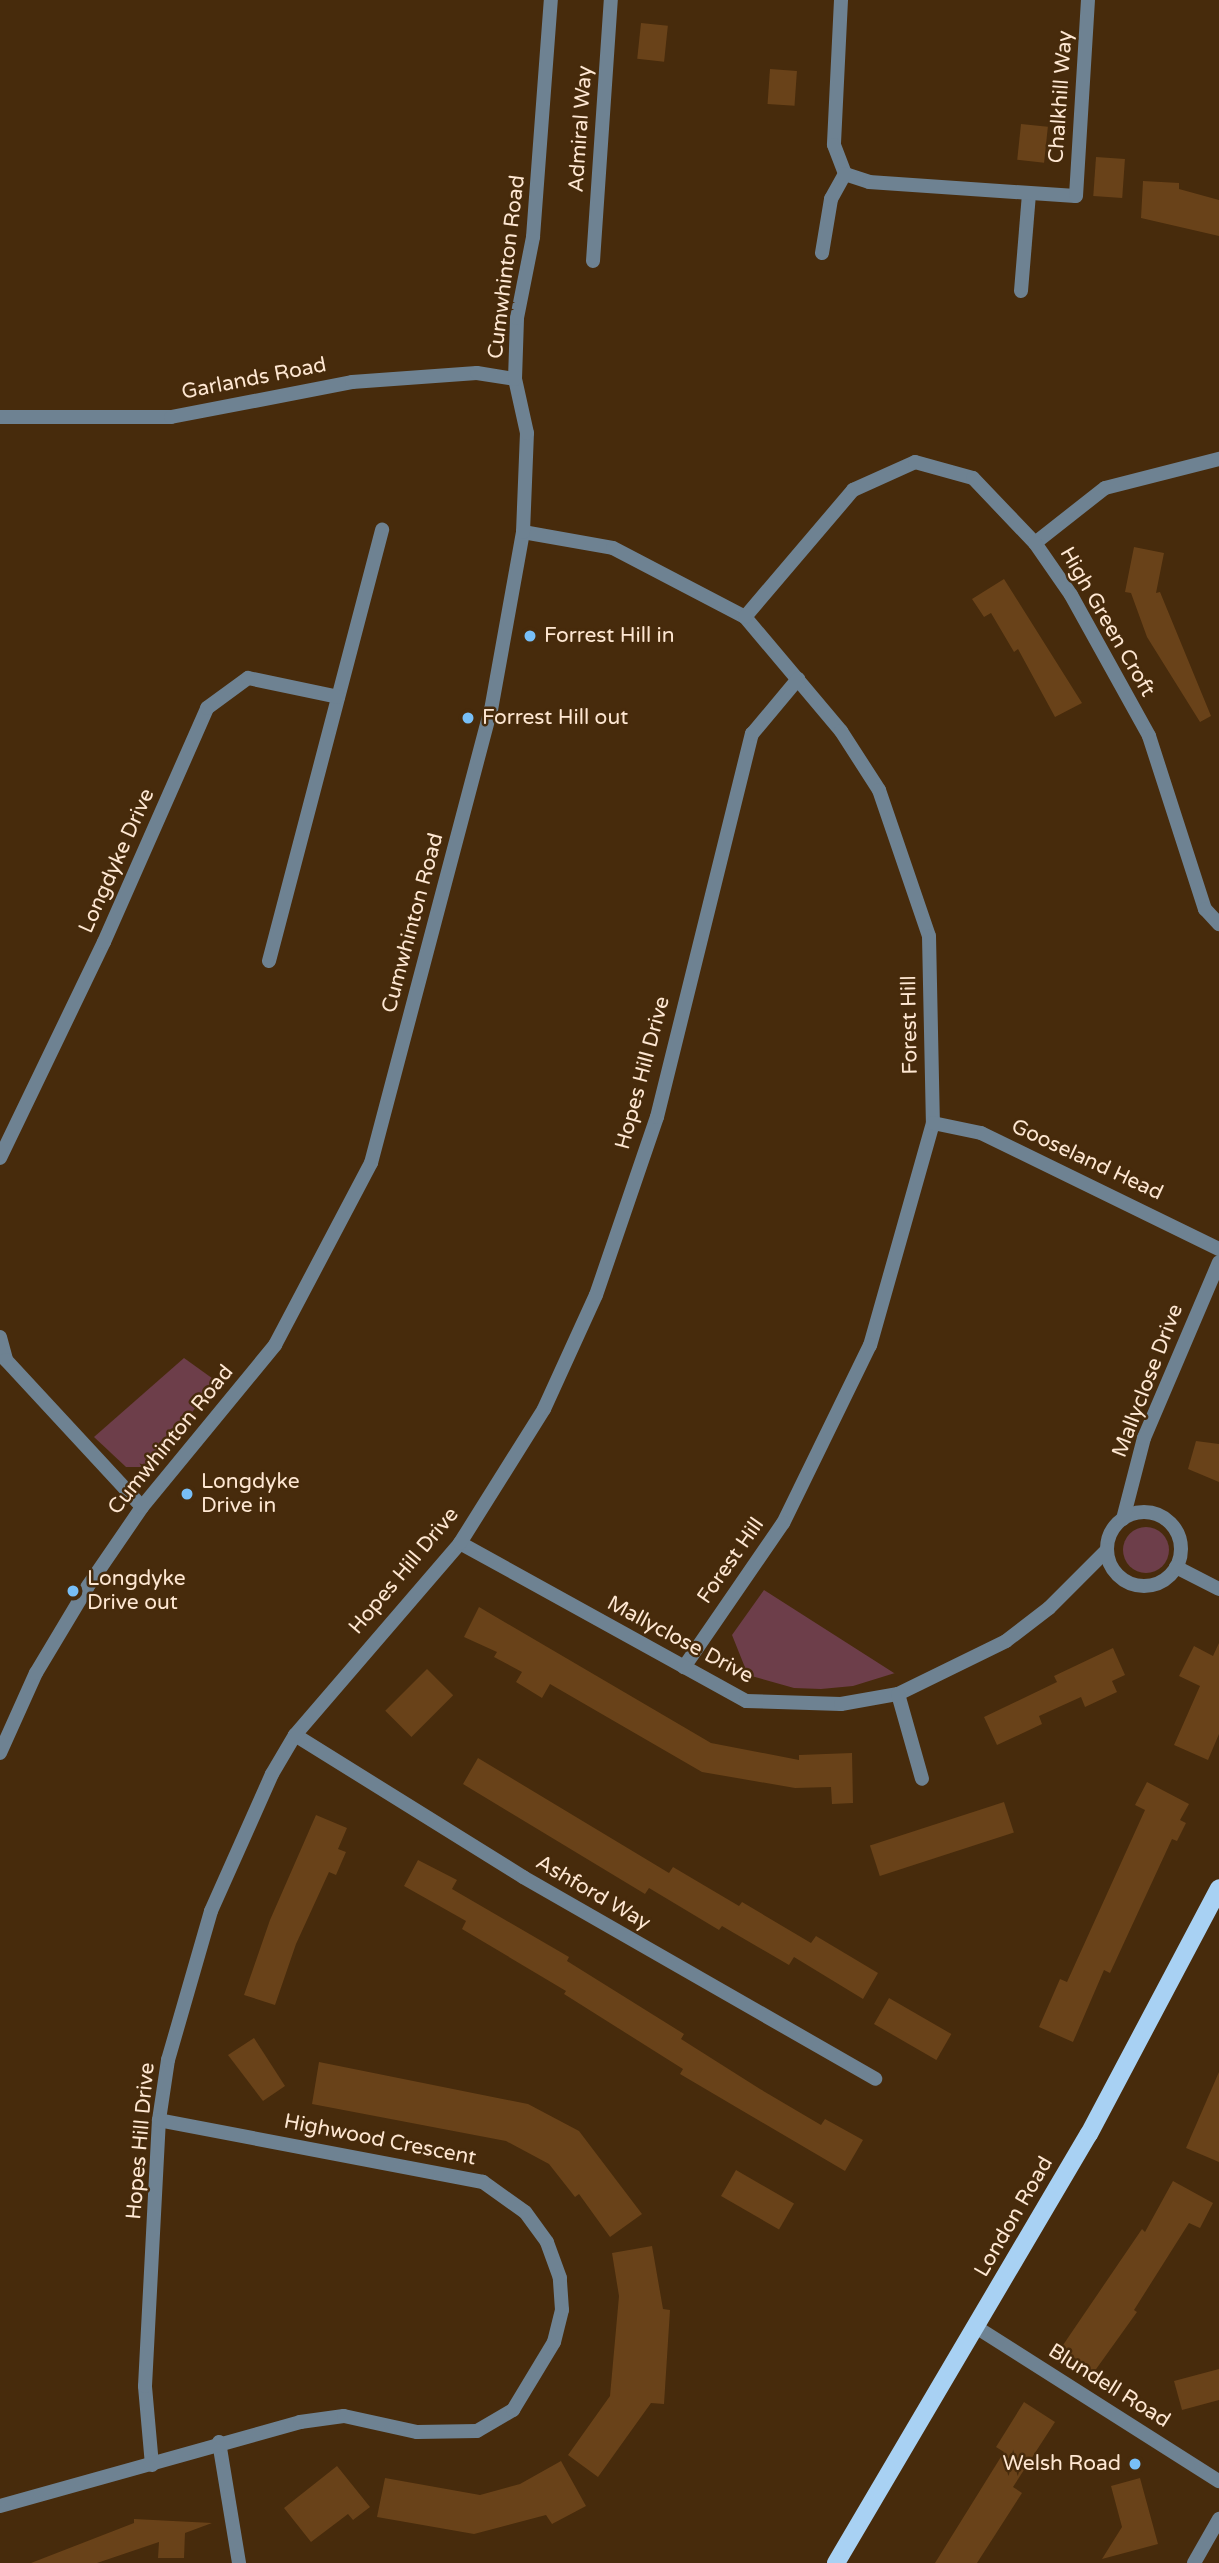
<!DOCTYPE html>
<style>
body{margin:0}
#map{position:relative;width:1219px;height:2563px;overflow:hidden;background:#472b0c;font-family:"Varela Round",sans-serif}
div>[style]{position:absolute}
.green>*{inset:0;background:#6d3e4a}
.round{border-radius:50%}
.building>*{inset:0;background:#694219;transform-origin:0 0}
.service>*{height:14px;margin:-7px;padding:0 7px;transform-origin:7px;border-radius:7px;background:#6e8292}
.minor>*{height:14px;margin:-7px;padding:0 7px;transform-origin:7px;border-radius:7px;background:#6e8292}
.minor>.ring{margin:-7px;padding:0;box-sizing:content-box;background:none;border:14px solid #6e8292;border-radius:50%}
.tertiary>*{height:14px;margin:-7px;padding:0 7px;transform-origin:7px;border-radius:7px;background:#6e8292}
.primary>*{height:18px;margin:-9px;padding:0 9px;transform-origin:9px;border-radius:9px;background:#a8d1f3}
.dots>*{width:19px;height:19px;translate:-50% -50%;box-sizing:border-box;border:4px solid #472b0c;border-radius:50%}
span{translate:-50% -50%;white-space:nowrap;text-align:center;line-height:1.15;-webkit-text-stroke:5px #472b0c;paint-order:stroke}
.street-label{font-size:21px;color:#fee7d2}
.poi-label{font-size:21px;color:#fee7d2}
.left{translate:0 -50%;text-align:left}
.right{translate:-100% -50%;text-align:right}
</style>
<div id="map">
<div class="green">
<i style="clip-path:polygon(184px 1358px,216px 1381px,150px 1467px,126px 1467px,94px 1437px)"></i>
<i class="round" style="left:1123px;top:1527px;width:46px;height:46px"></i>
<i style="clip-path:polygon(764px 1590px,894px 1673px,895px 1673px,853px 1686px,821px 1689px,794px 1688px,748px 1675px,732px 1635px)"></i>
</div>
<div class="building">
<i style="left:641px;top:23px;width:27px;height:36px;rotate:6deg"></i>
<i style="left:770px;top:69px;width:27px;height:35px;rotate:4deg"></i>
<i style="left:1021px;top:124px;width:27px;height:36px;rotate:6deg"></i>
<i style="left:1096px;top:157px;width:29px;height:39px;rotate:4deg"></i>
<i style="clip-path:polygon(1143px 181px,1179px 183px,1179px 189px,1219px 200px,1219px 236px,1141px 218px)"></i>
<i style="clip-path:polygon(1134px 547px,1164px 553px,1156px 593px,1160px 592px,1211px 716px,1200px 722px,1147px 637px,1131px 593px,1125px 592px)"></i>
<i style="clip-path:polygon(1004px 579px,1082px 703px,1055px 717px,1018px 649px,1014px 652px,991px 613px,984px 617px,972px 599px)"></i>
<i style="clip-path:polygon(1196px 1441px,1219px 1444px,1219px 1482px,1188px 1469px)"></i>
<i style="clip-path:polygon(479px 1607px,711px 1743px,799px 1760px,799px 1755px,852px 1753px,853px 1803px,832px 1804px,831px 1787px,795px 1788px,702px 1772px,550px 1684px,542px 1698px,516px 1682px,522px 1672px,494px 1657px,497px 1652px,464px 1637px)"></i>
<i style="clip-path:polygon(1219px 1643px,1219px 1734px,1208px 1760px,1174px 1745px,1200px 1686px,1179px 1676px,1194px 1646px,1213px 1656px)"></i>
<i style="clip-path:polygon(1113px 1648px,1125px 1675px,1112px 1681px,1117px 1692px,1085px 1707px,1081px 1697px,1039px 1716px,1042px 1724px,997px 1745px,984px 1717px,1057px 1682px,1054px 1676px)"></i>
<i style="left:427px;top:1669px;width:37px;height:59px;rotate:45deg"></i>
<i style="clip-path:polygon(478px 1758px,669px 1873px,673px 1867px,739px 1906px,742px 1902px,811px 1943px,816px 1936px,878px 1973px,863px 1999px,794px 1957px,789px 1965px,722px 1926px,719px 1930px,649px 1888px,645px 1894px,463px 1784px)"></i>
<i style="clip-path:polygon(1147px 1782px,1189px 1804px,1180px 1820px,1186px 1823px,1177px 1841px,1172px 1839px,1110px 1973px,1104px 1970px,1073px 2042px,1039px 2027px,1060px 1979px,1067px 1982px,1145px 1810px,1135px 1805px)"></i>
<i style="left:1004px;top:1802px;width:32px;height:141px;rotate:72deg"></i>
<i style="clip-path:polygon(316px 1815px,347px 1828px,338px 1849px,346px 1852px,336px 1875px,329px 1872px,296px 1944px,275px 2005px,244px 1995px,270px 1920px)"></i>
<i style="clip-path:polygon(418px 1860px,457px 1880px,452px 1889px,569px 1957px,567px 1961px,684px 2034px,681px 2039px,760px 2089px,821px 2125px,825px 2119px,863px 2140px,845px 2171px,680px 2074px,683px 2069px,564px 1994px,566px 1991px,462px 1929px,466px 1921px,404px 1886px)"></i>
<i style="left:889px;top:1998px;width:72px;height:30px;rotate:30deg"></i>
<i style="clip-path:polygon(254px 2038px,285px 2086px,263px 2101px,228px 2055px)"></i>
<i style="clip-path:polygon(319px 2062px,528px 2104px,579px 2131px,642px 2214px,610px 2237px,579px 2194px,575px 2197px,549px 2164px,506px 2141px,312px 2104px)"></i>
<i style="clip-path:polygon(1219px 2072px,1219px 2162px,1186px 2148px)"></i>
<i style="left:736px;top:2170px;width:67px;height:30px;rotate:30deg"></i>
<i style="clip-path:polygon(1173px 2181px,1213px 2203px,1200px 2228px,1189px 2223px,1134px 2310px,1137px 2312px,1094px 2372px,1061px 2348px,1142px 2229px,1145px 2232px)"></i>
<i style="clip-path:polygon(652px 2246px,663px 2309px,670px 2310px,664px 2404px,651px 2403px,598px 2477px,568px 2455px,610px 2396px,619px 2296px,612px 2253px)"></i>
<i style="clip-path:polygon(1219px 2369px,1219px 2400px,1182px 2410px,1174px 2381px)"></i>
<i style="clip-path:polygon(1024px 2402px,1055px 2422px,1013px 2487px,1022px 2493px,977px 2563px,935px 2563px,1004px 2452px,996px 2447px)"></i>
<i style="clip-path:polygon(561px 2461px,586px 2506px,552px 2524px,546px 2515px,474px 2534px,377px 2517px,385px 2478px,480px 2495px,520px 2484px)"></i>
<i style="clip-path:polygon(337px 2466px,370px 2507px,353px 2520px,348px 2514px,311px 2542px,284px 2508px)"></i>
<i style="clip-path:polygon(1140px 2478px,1158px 2544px,1102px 2559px,1122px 2527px,1111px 2486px)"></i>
<i style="clip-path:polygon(134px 2519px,212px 2523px,185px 2533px,184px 2558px,158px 2558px,159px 2542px,97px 2563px,31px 2563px,134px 2523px)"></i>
</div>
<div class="service">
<i style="left:822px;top:253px;width:55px;rotate:-80.5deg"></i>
<i style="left:831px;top:199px;width:29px;rotate:-61deg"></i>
<i style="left:593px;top:261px;width:262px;rotate:-86.1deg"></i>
<i style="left:1021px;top:291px;width:98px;rotate:-85.3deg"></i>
</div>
<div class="minor">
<i style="left:841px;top:0;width:145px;rotate:92.8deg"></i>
<i style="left:834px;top:145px;width:31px;rotate:69deg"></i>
<i style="left:845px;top:174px;width:25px;rotate:18deg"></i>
<i style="left:869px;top:182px;width:207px;rotate:3.9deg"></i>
<i style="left:1076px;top:196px;width:196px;rotate:-86.5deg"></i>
<i style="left:0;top:417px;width:171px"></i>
<i style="left:171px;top:417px;width:184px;rotate:-10.9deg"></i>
<i style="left:352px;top:382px;width:125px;rotate:-4.1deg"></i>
<i style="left:477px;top:373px;width:38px;rotate:9deg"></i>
<i style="left:523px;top:532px;width:91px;rotate:10.1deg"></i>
<i style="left:613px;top:548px;width:149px;rotate:27.6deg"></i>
<i style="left:745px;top:617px;width:149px;rotate:49.9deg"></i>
<i style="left:841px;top:731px;width:70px;rotate:57.2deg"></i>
<i style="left:879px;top:790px;width:154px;rotate:71.1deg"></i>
<i style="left:929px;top:936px;width:187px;rotate:88.8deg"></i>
<i style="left:933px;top:1123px;width:231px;rotate:105.8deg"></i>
<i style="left:870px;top:1345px;width:198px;rotate:116deg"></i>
<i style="left:783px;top:1523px;width:175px;rotate:124.5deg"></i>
<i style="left:1035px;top:543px;width:89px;rotate:-38.2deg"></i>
<i style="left:1105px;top:488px;width:118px;rotate:-14.3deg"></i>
<i style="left:745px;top:617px;width:167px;rotate:-49.6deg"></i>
<i style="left:853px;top:490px;width:68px;rotate:-24.3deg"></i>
<i style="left:915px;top:462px;width:60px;rotate:15.4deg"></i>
<i style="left:973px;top:478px;width:90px;rotate:46.4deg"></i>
<i style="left:1035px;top:543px;width:63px;rotate:55.3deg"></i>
<i style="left:1071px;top:595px;width:161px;rotate:61deg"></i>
<i style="left:1149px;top:736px;width:182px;rotate:72.1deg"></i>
<i style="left:1205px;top:909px;width:21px;rotate:47deg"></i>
<i style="left:269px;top:961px;width:446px;rotate:-75.3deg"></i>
<i style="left:933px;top:1123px;width:49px;rotate:11.8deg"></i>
<i style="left:981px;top:1133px;width:265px;rotate:26deg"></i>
<i style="left:0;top:1158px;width:240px;rotate:-64.3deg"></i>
<i style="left:104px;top:942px;width:256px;rotate:-66.2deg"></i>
<i style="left:207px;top:708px;width:51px;rotate:-36.2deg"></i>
<i style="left:248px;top:678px;width:92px;rotate:11.9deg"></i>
<i style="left:0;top:1337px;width:24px;rotate:75deg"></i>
<i style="left:6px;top:1360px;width:200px;rotate:47.2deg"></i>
<i class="ring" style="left:1107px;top:1512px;width:60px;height:60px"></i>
<i style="left:1123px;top:1519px;width:84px;rotate:-75.5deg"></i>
<i style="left:1144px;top:1438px;width:191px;rotate:-66.9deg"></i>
<i style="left:460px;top:1543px;width:327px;rotate:28.9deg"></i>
<i style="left:746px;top:1701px;width:95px;rotate:1.8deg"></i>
<i style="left:841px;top:1704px;width:58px;rotate:-10deg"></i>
<i style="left:898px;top:1694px;width:120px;rotate:-26.1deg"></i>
<i style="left:1006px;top:1641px;width:54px;rotate:-37.5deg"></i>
<i style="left:1049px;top:1608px;width:82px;rotate:-45deg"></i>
<i style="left:1176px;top:1567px;width:48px;rotate:27.1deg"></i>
<i style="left:898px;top:1694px;width:88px;rotate:74.2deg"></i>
<i style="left:295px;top:1735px;width:269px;rotate:31.9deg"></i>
<i style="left:523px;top:1877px;width:406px;rotate:29.8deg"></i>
<i style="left:976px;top:2327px;width:288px;rotate:32.4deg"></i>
<i style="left:219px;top:2442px;width:123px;rotate:80.6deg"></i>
<i style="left:152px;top:2465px;width:79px;rotate:-95.1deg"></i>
<i style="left:145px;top:2386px;width:266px;rotate:-87deg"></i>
<i style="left:159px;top:2120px;width:61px;rotate:-81.5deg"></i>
<i style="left:168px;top:2060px;width:155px;rotate:-73.9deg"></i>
<i style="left:211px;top:1911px;width:150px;rotate:-66deg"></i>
<i style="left:272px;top:1774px;width:45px;rotate:-59.5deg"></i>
<i style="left:295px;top:1735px;width:253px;rotate:-49.3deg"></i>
<i style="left:460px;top:1543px;width:158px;rotate:-57.9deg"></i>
<i style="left:544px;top:1409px;width:125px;rotate:-65.5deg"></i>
<i style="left:596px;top:1295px;width:188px;rotate:-71.1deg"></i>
<i style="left:657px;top:1117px;width:395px;rotate:-76.1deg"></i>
<i style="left:752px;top:734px;width:72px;rotate:-50.1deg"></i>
<i style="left:0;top:2506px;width:312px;rotate:-15.6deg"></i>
<i style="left:300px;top:2422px;width:44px;rotate:-7.8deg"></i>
<i style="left:344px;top:2416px;width:75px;rotate:12.4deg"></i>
<i style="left:417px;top:2432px;width:60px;rotate:-1deg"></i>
<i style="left:477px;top:2431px;width:42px;rotate:-30.3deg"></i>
<i style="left:513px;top:2410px;width:79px;rotate:-58.9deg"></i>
<i style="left:554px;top:2342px;width:33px;rotate:-76deg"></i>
<i style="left:562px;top:2310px;width:32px;rotate:-94deg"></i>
<i style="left:560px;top:2278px;width:38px;rotate:-110deg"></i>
<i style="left:547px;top:2242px;width:37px;rotate:-126deg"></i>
<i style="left:525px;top:2212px;width:52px;rotate:-144.5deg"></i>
<i style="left:483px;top:2182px;width:330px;rotate:-169.2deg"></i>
<i style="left:1194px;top:2563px;width:51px;rotate:-60.4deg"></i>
</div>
<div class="tertiary">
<i style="left:0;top:1753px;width:88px;rotate:-65.8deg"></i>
<i style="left:36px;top:1673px;width:101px;rotate:-59.1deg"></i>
<i style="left:88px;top:1586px;width:96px;rotate:-55.6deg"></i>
<i style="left:142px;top:1507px;width:210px;rotate:-50.6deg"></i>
<i style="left:275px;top:1345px;width:206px;rotate:-62.2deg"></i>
<i style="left:371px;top:1163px;width:469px;rotate:-75.2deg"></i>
<i style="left:491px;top:710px;width:181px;rotate:-79.8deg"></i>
<i style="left:523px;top:532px;width:99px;rotate:-87.7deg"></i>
<i style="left:527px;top:433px;width:55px;rotate:-102.5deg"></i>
<i style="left:515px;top:379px;width:61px;rotate:-88.1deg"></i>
<i style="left:517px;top:318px;width:83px;rotate:-78.8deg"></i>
<i style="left:533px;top:237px;width:238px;rotate:-85.7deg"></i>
</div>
<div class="primary">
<i style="left:836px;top:2563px;width:498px;rotate:-59.5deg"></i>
<i style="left:1089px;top:2134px;width:278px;rotate:-62.1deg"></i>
</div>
<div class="dots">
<i style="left:530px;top:636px;background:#78bff7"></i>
<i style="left:468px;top:718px;background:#78bff7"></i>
<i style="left:187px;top:1494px;background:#78bff7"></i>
<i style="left:73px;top:1591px;background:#78bff7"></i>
<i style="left:1135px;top:2464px;background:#78bff7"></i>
</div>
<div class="street-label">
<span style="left:1061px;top:97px;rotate:-86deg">Chalkhill Way</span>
<span style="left:581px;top:129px;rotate:-86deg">Admiral Way</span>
<span style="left:507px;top:267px;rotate:-83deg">Cumwhinton Road</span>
<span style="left:254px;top:379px;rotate:-11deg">Garlands Road</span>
<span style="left:1107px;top:622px;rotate:60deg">High Green Croft</span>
<span style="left:117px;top:861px;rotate:-66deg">Longdyke Drive</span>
<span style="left:413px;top:923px;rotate:-75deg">Cumwhinton Road</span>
<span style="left:910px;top:1025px;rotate:-91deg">Forest Hill</span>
<span style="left:643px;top:1073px;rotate:-75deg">Hopes Hill Drive</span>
<span style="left:1087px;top:1160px;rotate:25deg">Gooseland Head</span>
<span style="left:1148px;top:1381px;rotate:-69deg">Mallyclose Drive</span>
<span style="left:171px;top:1440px;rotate:-51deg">Cumwhinton Road</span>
<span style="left:731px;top:1561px;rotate:-55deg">Forest Hill</span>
<span style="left:404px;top:1571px;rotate:-50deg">Hopes Hill Drive</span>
<span style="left:680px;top:1640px;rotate:28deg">Mallyclose Drive</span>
<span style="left:593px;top:1893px;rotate:30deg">Ashford Way</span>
<span style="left:380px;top:2140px;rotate:11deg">Highwood Crescent</span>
<span style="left:141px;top:2141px;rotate:-85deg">Hopes Hill Drive</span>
<span style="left:1014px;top:2217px;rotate:-60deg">London Road</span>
<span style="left:1109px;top:2386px;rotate:32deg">Blundell Road</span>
</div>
<div class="poi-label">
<span class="left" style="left:544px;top:636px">Forrest Hill in</span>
<span class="left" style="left:482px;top:718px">Forrest Hill out</span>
<span class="left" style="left:201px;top:1494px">Longdyke<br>Drive in</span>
<span class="left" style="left:87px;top:1591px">Longdyke<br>Drive out</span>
<span class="right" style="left:1121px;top:2464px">Welsh Road</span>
</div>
</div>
